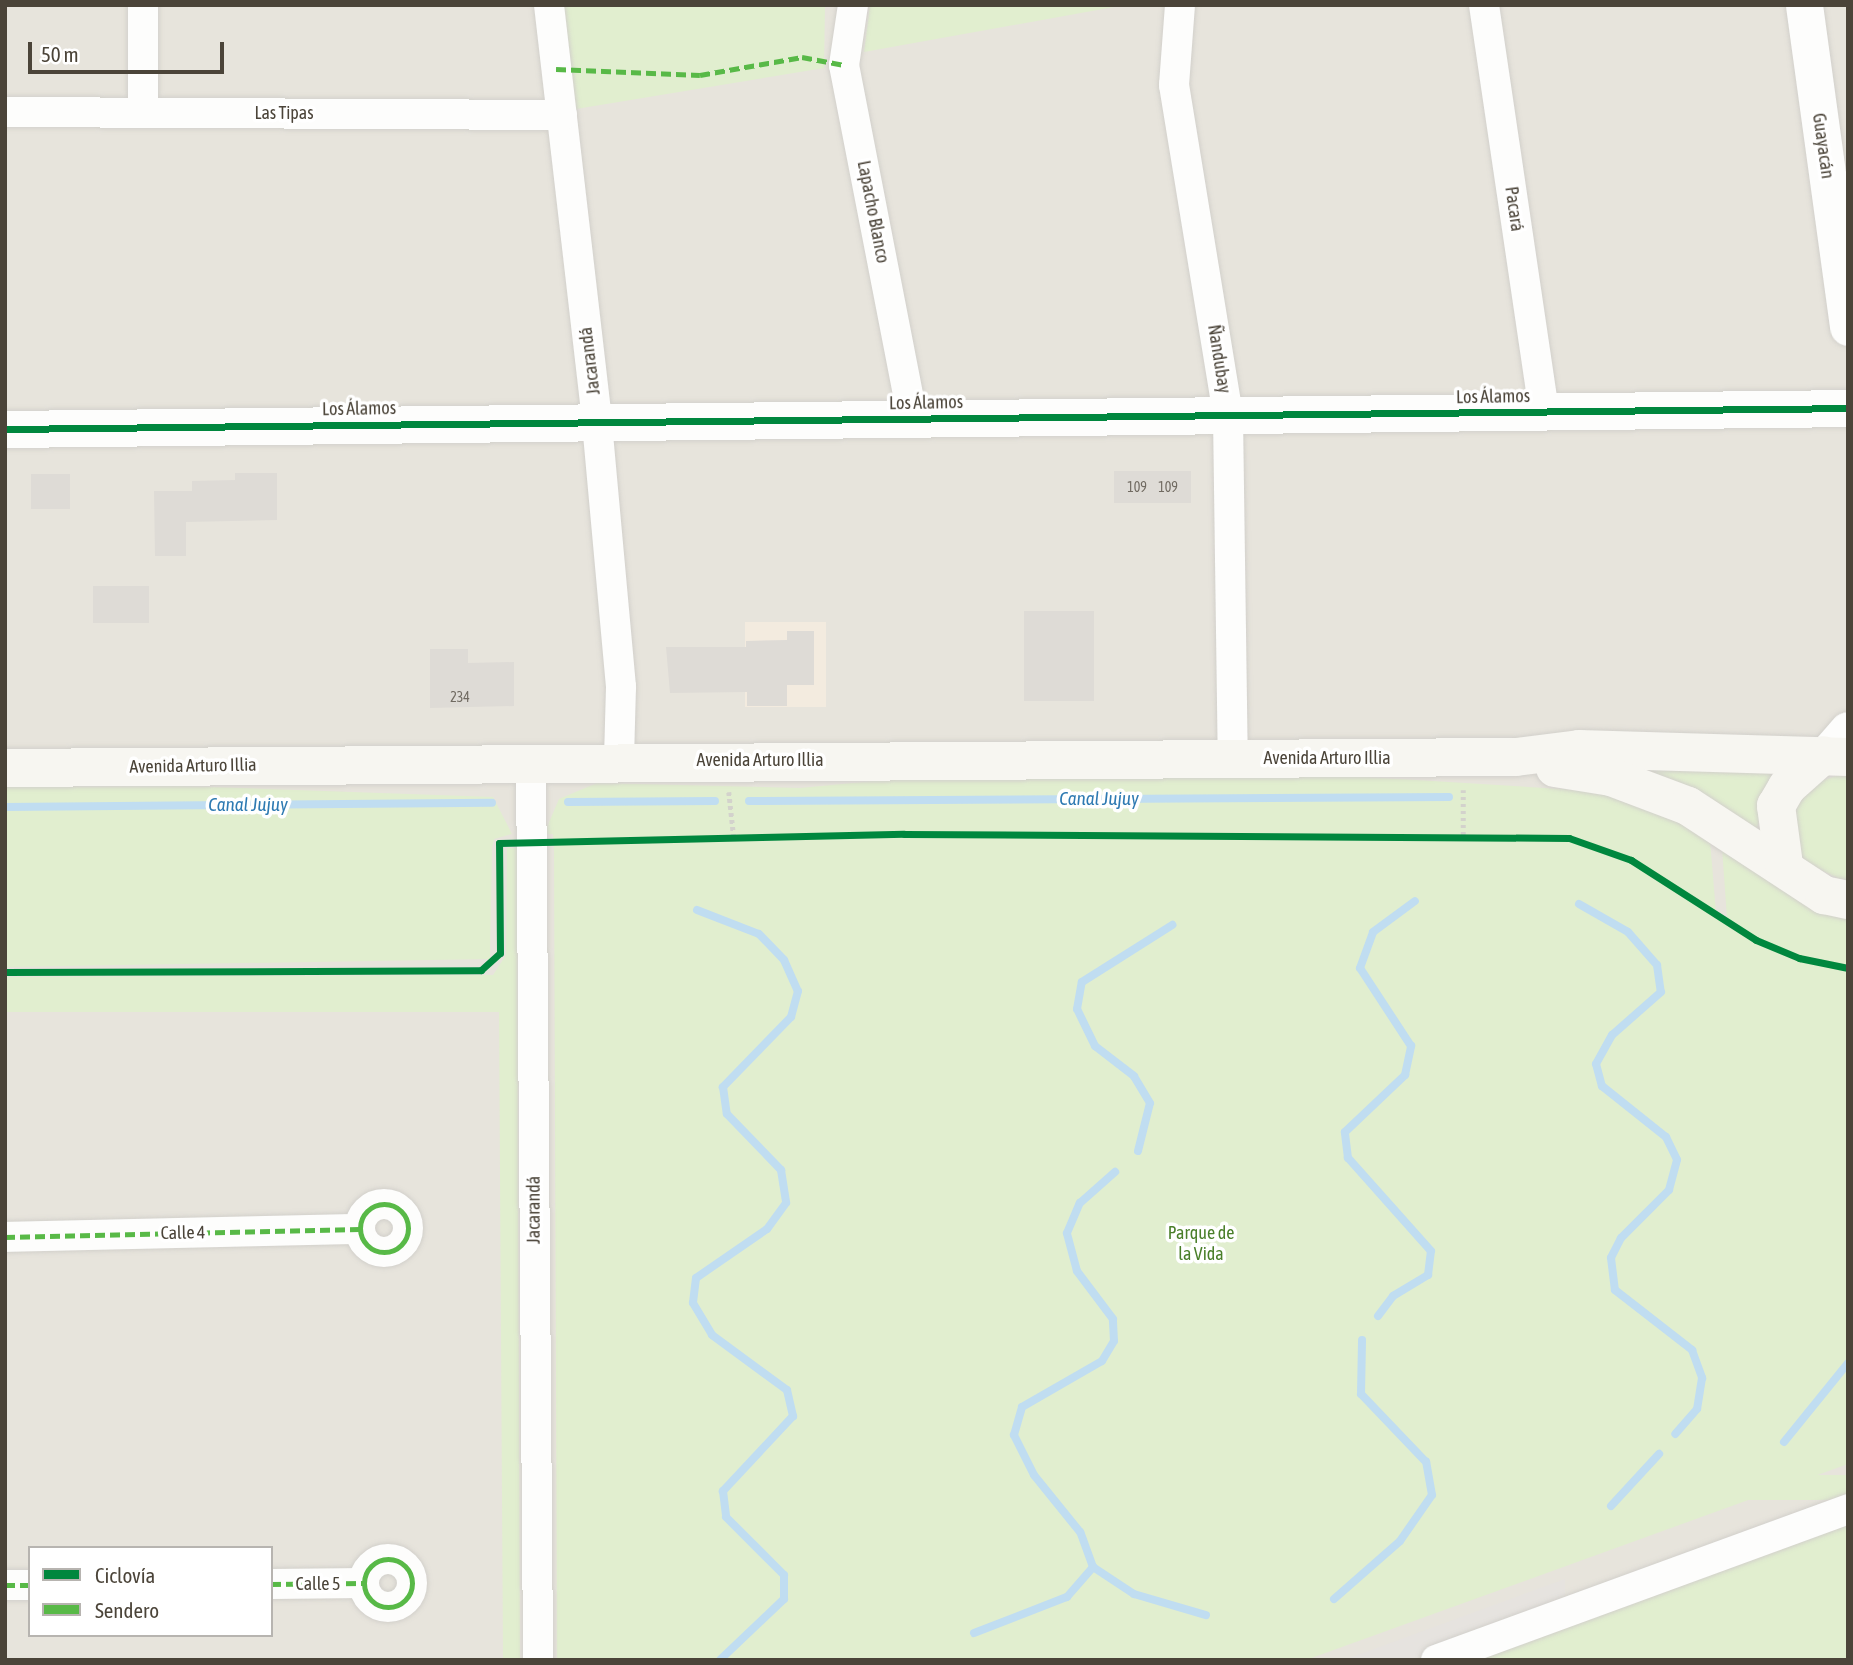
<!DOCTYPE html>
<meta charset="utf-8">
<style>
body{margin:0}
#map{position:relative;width:1853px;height:1665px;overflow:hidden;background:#f4f2ee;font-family:"Asap Condensed",sans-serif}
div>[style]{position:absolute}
.residential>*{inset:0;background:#e7e4dc}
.commercial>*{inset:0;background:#f3ebdf;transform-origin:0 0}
.green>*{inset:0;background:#e1eecf;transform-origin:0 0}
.parking>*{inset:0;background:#e6e3df}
.stream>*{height:8px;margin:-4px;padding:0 4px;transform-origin:4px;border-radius:4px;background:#c0ddf1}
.building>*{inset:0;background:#dedbd6;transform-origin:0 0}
.path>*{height:4.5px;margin-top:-2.25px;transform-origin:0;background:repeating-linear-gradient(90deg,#d3d2cc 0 3.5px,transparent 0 7px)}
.roads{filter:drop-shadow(0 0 2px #d2d0cb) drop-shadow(0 0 2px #d2d0cb)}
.minor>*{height:30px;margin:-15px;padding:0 15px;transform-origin:15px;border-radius:15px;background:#fdfdfc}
.minor>.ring{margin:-15px;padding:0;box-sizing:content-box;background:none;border:30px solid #fdfdfc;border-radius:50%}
.tertiary>*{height:37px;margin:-18.5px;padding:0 18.5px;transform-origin:18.5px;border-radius:18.5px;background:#fdfdfc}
.secondary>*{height:38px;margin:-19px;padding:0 19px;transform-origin:19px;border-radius:19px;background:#f7f6f1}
.quiet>*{height:5px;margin-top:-2.5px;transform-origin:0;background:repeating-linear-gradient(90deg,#58b947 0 10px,transparent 0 15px)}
.quiet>.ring{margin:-2.5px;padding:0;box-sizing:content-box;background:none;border:5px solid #58b947;border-radius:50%}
.cycleway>*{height:7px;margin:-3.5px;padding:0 3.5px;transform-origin:3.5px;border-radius:3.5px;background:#00873e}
span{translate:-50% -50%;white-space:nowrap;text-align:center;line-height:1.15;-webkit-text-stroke:7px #fff;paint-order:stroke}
.number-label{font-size:14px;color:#706a61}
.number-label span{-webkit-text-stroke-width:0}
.street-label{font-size:18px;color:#4b4439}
.park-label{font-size:18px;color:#4a7f2a}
.water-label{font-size:19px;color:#2e7ab2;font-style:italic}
.frame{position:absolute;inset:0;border:7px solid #4b4439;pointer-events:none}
.legend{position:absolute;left:28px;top:1546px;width:245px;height:91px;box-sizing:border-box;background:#fff;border:2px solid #b7b4b0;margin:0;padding:9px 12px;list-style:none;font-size:21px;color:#4b4439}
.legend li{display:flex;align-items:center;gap:14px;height:35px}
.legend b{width:35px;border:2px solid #b7b4b0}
.scale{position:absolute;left:28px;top:42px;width:196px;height:32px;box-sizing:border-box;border:4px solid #4b4439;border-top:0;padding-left:9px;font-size:21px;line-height:24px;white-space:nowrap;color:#4b4439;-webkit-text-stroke:5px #fff;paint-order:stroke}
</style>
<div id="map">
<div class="residential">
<i style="clip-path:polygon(evenodd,5px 5px,1848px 5px,1848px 1660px,5px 1660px,5px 5px,30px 1548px,271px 1548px,271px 1635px,30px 1635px,30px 1548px)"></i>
</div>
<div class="commercial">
<i style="left:745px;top:622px;width:81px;height:85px"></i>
</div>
<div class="green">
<i style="clip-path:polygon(557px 5px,825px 5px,824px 68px,570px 110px)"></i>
<i style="clip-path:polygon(870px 5px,1125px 5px,864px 52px)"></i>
<i style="clip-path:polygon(1606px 758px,1778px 766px,1756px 830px)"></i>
<i style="clip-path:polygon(1848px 772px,1848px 883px,1799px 859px,1794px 806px,1818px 782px)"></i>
<i style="clip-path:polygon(1302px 773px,1611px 792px,1709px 828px,1716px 913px,1727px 918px,1721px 834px,1848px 920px,1848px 1464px,1306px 1660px,557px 1660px,554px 843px,553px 834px,544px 834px,559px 799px,597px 783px,800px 788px,894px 779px)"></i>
<i style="clip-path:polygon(182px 786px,493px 797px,512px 834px,494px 839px,492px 848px,490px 959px,5px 967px,5px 787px)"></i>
<i style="clip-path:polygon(507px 848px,517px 848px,520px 1660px,503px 1660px,499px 1012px,5px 1012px,5px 977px,493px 975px,506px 955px)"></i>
<i style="left:1848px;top:1475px;width:25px;height:302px;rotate:90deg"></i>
<i style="clip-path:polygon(1848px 1523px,1848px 1660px,1468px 1660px)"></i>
</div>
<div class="parking">
<i style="clip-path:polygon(1565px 1579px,1565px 1604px,1410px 1660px,1344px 1660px)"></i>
</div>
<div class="stream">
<i style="left:749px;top:801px;width:700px;rotate:-0.33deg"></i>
<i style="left:568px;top:802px;width:147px;rotate:-0.4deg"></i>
<i style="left:5px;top:807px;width:487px;rotate:-0.5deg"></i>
<i style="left:1579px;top:904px;width:56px;rotate:29.7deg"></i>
<i style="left:1628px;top:932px;width:44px;rotate:48.7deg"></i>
<i style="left:1657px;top:965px;width:27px;rotate:82deg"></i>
<i style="left:1661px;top:992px;width:65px;rotate:138.7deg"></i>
<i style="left:1612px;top:1035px;width:33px;rotate:119deg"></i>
<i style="left:1596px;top:1064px;width:23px;rotate:75deg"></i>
<i style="left:1602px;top:1086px;width:82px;rotate:38.6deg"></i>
<i style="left:1666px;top:1137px;width:25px;rotate:64deg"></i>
<i style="left:1677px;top:1160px;width:31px;rotate:105deg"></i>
<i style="left:1669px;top:1190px;width:68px;rotate:135deg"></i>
<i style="left:1621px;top:1238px;width:22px;rotate:117deg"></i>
<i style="left:1611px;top:1258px;width:32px;rotate:83deg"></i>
<i style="left:1615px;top:1290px;width:98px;rotate:37.9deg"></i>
<i style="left:1692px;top:1350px;width:30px;rotate:70deg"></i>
<i style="left:1702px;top:1378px;width:31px;rotate:99deg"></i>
<i style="left:1697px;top:1409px;width:33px;rotate:131deg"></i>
<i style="left:697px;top:910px;width:66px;rotate:21.2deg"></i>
<i style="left:759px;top:934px;width:36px;rotate:46deg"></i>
<i style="left:784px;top:960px;width:34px;rotate:66deg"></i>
<i style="left:798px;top:991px;width:27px;rotate:105deg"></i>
<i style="left:791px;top:1017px;width:98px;rotate:134.2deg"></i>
<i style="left:723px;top:1087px;width:27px;rotate:82deg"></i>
<i style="left:727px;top:1114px;width:78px;rotate:46deg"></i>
<i style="left:781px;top:1170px;width:33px;rotate:81deg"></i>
<i style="left:786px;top:1203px;width:32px;rotate:126deg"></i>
<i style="left:767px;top:1229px;width:86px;rotate:145.4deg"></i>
<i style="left:696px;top:1278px;width:25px;rotate:97deg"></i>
<i style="left:693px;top:1303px;width:37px;rotate:59deg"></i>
<i style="left:712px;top:1335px;width:93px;rotate:36.3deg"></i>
<i style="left:787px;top:1390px;width:27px;rotate:77deg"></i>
<i style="left:793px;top:1416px;width:103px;rotate:133deg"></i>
<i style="left:723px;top:1491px;width:26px;rotate:83deg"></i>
<i style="left:726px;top:1517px;width:82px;rotate:45deg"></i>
<i style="left:784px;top:1575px;width:24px;rotate:90deg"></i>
<i style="left:784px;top:1599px;width:88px;rotate:136.4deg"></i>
<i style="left:1138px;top:1151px;width:49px;rotate:-76deg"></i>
<i style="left:1150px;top:1103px;width:31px;rotate:-121deg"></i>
<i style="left:1134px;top:1076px;width:49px;rotate:-142.4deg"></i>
<i style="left:1095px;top:1046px;width:41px;rotate:-115.9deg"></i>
<i style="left:1077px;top:1009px;width:27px;rotate:-80deg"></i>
<i style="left:1082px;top:982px;width:107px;rotate:-32.3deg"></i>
<i style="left:1378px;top:1316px;width:25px;rotate:-53deg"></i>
<i style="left:1393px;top:1296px;width:41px;rotate:-31deg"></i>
<i style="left:1428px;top:1275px;width:24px;rotate:-83deg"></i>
<i style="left:1431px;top:1251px;width:125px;rotate:-131.7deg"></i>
<i style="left:1348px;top:1158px;width:26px;rotate:-97deg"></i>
<i style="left:1345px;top:1132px;width:83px;rotate:-43.5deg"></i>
<i style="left:1405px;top:1075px;width:30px;rotate:-78deg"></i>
<i style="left:1411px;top:1046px;width:93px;rotate:-123.2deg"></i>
<i style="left:1360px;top:968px;width:38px;rotate:-70deg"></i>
<i style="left:1373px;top:932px;width:52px;rotate:-36.4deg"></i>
<i style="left:1784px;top:1442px;width:102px;rotate:-51deg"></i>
<i style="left:1611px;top:1506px;width:71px;rotate:-47.3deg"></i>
<i style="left:1093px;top:1567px;width:49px;rotate:33.4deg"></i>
<i style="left:1134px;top:1594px;width:75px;rotate:16.3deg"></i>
<i style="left:1334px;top:1599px;width:88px;rotate:-41.3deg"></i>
<i style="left:1400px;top:1541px;width:56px;rotate:-55.2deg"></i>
<i style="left:1432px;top:1495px;width:34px;rotate:-100deg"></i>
<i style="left:1426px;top:1462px;width:94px;rotate:-133.7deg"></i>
<i style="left:1361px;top:1394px;width:54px;rotate:-88.9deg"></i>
<i style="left:974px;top:1633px;width:100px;rotate:-21.2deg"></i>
<i style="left:1067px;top:1597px;width:40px;rotate:-49deg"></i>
<i style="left:1093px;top:1567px;width:37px;rotate:-110deg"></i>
<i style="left:1080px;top:1532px;width:73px;rotate:-128.9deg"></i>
<i style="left:1034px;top:1475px;width:45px;rotate:-116.6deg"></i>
<i style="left:1014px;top:1435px;width:29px;rotate:-74deg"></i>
<i style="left:1022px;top:1407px;width:92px;rotate:-29.9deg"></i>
<i style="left:1102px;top:1361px;width:23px;rotate:-59deg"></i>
<i style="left:1114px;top:1341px;width:22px;rotate:-93deg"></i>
<i style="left:1113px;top:1319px;width:60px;rotate:-126.9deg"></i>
<i style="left:1077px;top:1271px;width:39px;rotate:-105deg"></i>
<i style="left:1067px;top:1233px;width:33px;rotate:-67deg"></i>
<i style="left:1080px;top:1203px;width:47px;rotate:-41.5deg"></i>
</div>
<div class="building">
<i style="left:1114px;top:471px;width:77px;height:32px"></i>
<i style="clip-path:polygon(235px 473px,277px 473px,277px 520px,186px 522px,186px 556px,155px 556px,154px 491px,192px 491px,192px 481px,235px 480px)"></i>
<i style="left:31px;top:474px;width:39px;height:35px"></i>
<i style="left:93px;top:586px;width:56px;height:37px"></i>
<i style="left:1024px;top:611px;width:70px;height:90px"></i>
<i style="clip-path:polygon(787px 631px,814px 631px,814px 685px,787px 685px,787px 706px,747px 706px,747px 692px,670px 693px,666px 647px,746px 647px,746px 641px,787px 640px)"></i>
<i style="clip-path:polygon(430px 649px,468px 649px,468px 663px,514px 662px,514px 706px,430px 708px)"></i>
</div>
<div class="path">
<i style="left:729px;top:792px;width:46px;rotate:83.8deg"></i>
<i style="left:1463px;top:835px;width:45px;rotate:-90deg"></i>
</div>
<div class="roads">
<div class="minor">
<i style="left:143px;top:5px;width:108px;rotate:90deg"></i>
<i style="left:549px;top:5px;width:421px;rotate:83.4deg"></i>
<i style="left:597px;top:423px;width:265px;rotate:84.8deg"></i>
<i style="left:621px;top:687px;width:73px;rotate:91.6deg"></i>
<i style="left:853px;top:5px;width:61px;rotate:98.5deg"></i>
<i style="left:844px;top:65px;width:361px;rotate:79deg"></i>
<i style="left:1180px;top:5px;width:80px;rotate:94.3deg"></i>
<i style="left:1174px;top:85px;width:335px;rotate:80.7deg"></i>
<i style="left:1228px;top:416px;width:342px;rotate:89.2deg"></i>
<i style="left:1484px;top:5px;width:411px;rotate:81.6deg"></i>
<i style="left:5px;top:112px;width:557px;rotate:0.31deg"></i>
<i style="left:531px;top:761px;width:899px;rotate:89.55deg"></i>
<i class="ring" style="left:360px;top:1204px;width:18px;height:18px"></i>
<i style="left:5px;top:1237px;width:355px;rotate:-1.3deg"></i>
<i class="ring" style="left:364px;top:1559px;width:18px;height:18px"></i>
<i style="left:271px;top:1584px;width:93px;rotate:-0.6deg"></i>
<i style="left:5px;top:1585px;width:25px"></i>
<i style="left:1436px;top:1660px;width:439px;rotate:-20.1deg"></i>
</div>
<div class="tertiary">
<i style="left:1804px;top:5px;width:325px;rotate:82.2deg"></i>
<i style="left:5px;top:429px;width:1843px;rotate:-0.65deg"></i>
<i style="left:1826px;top:755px;width:33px;rotate:-49deg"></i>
</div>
<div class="secondary">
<i style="left:5px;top:768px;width:1511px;rotate:-0.42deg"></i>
<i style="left:1516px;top:757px;width:64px;rotate:-7.2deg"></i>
<i style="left:1579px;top:749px;width:269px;rotate:1.7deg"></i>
<i style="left:1555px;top:768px;width:57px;rotate:9.1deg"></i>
<i style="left:1611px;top:777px;width:82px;rotate:20.6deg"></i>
<i style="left:1688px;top:806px;width:163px;rotate:33.2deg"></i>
<i style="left:1824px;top:895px;width:25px;rotate:12deg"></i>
<i style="left:1784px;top:865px;width:60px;rotate:-97.7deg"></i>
<i style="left:1776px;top:806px;width:22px;rotate:-60deg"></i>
<i style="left:1787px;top:787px;width:48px;rotate:-41.6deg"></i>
</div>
</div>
<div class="quiet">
<i style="left:556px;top:69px;width:144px;rotate:2.4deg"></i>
<i style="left:700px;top:75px;width:104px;rotate:-10deg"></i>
<i style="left:802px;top:57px;width:43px;rotate:10.8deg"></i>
<i class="ring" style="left:360px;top:1204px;width:43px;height:43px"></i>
<i style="left:5px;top:1237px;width:355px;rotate:-1.3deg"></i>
<i class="ring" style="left:364px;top:1559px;width:43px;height:43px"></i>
<i style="left:271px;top:1584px;width:93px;rotate:-0.6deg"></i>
<i style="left:5px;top:1585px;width:25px"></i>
</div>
<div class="cycleway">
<i style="left:5px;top:429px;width:1843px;rotate:-0.65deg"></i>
<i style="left:5px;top:972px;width:476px;rotate:-0.2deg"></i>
<i style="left:481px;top:970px;width:25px;rotate:-42deg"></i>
<i style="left:500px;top:953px;width:110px;rotate:-90.5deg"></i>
<i style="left:499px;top:843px;width:405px;rotate:-1.3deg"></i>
<i style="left:904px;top:834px;width:665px;rotate:0.34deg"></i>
<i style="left:1569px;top:838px;width:66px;rotate:19.5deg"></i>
<i style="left:1631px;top:860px;width:148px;rotate:32.6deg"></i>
<i style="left:1756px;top:940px;width:47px;rotate:22.7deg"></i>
<i style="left:1799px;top:958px;width:50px;rotate:11.5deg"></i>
</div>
<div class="number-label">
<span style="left:1137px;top:487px">109</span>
<span style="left:1168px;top:487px">109</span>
<span style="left:460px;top:697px">234</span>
</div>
<div class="street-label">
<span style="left:284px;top:113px">Las Tipas</span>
<span style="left:1823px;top:146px;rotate:82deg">Guayacán</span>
<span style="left:1514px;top:209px;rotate:82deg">Pacará</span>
<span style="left:873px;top:212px;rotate:79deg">Lapacho Blanco</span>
<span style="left:1219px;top:359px;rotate:81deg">Ñandubay</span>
<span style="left:590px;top:361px;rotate:-97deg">Jacarandá</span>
<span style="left:1493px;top:397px;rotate:-1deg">Los Álamos</span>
<span style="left:926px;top:403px;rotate:-1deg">Los Álamos</span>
<span style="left:359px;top:409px;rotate:-1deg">Los Álamos</span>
<span style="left:1327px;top:758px">Avenida Arturo Illia</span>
<span style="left:760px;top:760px">Avenida Arturo Illia</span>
<span style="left:193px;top:766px;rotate:-1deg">Avenida Arturo Illia</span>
<span style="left:534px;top:1210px;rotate:-90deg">Jacarandá</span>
<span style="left:183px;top:1233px;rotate:-1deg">Calle 4</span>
<span style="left:318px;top:1584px">Calle 5</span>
</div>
<div class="park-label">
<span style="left:1201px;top:1244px">Parque de<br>la Vida</span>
</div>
<div class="water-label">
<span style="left:1099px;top:799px">Canal Jujuy</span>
<span style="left:248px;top:805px">Canal Jujuy</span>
</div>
<div class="frame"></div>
<ul class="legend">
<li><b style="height:9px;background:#00873e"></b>Ciclovía</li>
<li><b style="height:9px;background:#58b947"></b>Sendero</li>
</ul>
<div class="scale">50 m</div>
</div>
